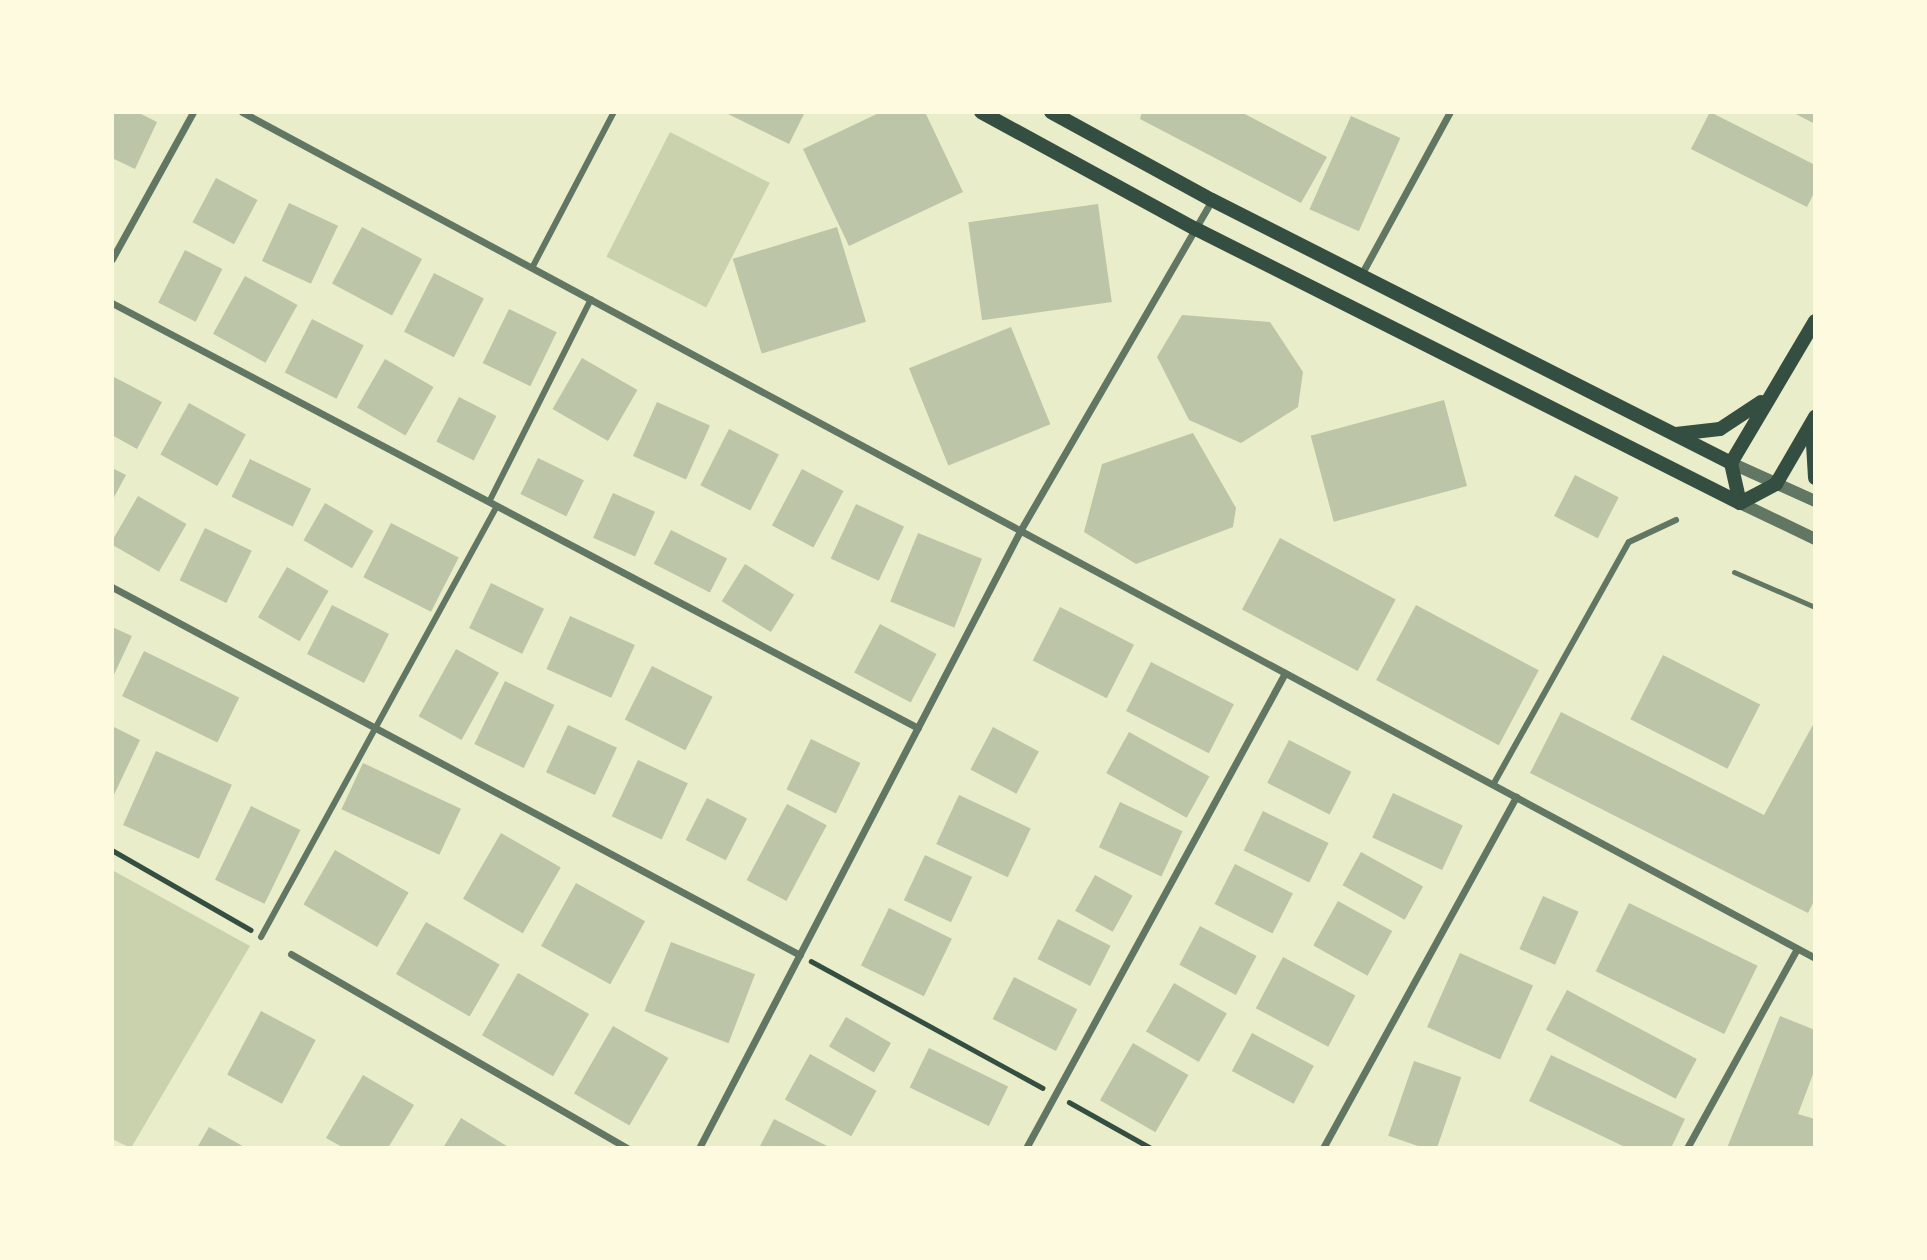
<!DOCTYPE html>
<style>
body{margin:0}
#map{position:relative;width:1927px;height:1260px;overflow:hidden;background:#e9edc9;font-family:Cabin,sans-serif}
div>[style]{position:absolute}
.green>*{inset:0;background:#cad2ad;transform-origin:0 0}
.building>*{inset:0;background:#bcc5a7;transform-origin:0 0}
.path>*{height:4.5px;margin:-2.25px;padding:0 2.25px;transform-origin:2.25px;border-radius:2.25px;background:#344e41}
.service>*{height:5px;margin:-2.5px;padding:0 2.5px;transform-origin:2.5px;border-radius:2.5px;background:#617663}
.pedestrian>*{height:6px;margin:-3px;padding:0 3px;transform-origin:3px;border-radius:3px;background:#617663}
.minor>*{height:7px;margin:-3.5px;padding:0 3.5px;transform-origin:3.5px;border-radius:3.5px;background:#617663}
.tertiary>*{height:12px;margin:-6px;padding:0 6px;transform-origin:6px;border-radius:6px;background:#617663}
.secondary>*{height:14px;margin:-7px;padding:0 7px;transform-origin:7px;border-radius:7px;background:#344e41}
span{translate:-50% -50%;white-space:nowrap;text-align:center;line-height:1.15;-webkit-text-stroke:5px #fefae0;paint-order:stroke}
.frame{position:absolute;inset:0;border:114px solid #fefae0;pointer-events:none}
</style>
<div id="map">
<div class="green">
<i style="left:670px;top:132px;width:112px;height:140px;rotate:27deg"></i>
<i style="clip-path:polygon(112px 870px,250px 946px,131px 1148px,112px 1139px)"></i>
</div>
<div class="building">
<i style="clip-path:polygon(112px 112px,137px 112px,157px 122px,135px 169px,112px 158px)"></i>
<i style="clip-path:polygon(724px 112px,805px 112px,789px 144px)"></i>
<i style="clip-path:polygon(881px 112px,925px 112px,963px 192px,849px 246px,803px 149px)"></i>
<i style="clip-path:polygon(1142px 112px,1241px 112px,1327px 157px,1301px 203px,1140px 119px)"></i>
<i style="clip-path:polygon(1710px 112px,1815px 165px,1815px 191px,1807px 207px,1691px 149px)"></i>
<i style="clip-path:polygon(1792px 112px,1815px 112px,1815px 124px)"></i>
<i style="left:1351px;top:116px;width:54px;height:102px;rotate:24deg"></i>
<i style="left:216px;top:178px;width:47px;height:50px;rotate:28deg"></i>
<i style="left:289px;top:203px;width:54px;height:64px;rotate:25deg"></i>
<i style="left:1098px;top:204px;width:99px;height:131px;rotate:82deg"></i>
<i style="left:362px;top:227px;width:68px;height:64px;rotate:28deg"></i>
<i style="left:837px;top:227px;width:99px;height:109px;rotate:73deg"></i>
<i style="left:185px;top:250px;width:42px;height:59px;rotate:27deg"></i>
<i style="left:434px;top:273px;width:56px;height:66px;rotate:27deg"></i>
<i style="left:245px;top:276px;width:60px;height:66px;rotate:29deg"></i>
<i style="left:509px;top:309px;width:53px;height:60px;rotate:26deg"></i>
<i style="clip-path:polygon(1182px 315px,1270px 322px,1303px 372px,1298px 407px,1241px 443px,1189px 420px,1157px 357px)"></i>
<i style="left:312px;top:319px;width:58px;height:60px;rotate:27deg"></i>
<i style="left:1011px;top:327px;width:105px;height:110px;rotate:68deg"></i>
<i style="left:582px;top:358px;width:64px;height:59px;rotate:30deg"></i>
<i style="left:385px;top:359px;width:56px;height:56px;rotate:30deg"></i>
<i style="clip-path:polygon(112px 376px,162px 402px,137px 449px,112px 435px)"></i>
<i style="left:459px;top:397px;width:42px;height:50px;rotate:27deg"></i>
<i style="left:1444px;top:400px;width:89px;height:138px;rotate:75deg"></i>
<i style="left:657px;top:402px;width:58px;height:59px;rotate:24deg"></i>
<i style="left:189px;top:403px;width:65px;height:59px;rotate:29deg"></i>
<i style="left:729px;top:429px;width:56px;height:63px;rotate:27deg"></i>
<i style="clip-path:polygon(1193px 433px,1236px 508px,1233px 527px,1136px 564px,1084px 532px,1102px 464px)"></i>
<i style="left:538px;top:458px;width:51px;height:40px;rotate:26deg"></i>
<i style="left:250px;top:459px;width:68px;height:42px;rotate:26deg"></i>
<i style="clip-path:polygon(112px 468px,126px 475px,112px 501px)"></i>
<i style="left:802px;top:469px;width:47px;height:64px;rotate:28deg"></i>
<i style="left:1575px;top:475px;width:49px;height:46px;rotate:27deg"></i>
<i style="left:613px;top:493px;width:46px;height:49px;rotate:24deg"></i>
<i style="left:138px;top:496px;width:56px;height:55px;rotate:30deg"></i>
<i style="left:325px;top:503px;width:56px;height:43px;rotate:30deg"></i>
<i style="left:856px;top:504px;width:53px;height:60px;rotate:25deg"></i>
<i style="left:391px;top:523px;width:76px;height:61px;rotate:27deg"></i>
<i style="left:205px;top:528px;width:52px;height:58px;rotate:26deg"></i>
<i style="left:671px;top:530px;width:63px;height:38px;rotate:27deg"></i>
<i style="left:918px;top:533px;width:69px;height:74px;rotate:22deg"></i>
<i style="left:1280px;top:538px;width:131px;height:81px;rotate:28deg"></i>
<i style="left:745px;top:564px;width:58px;height:44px;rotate:32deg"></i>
<i style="left:287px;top:567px;width:48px;height:58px;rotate:30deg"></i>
<i style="left:491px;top:583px;width:59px;height:50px;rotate:26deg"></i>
<i style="left:332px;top:605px;width:64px;height:55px;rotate:27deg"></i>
<i style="left:1416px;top:605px;width:139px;height:85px;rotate:28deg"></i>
<i style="left:1060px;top:607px;width:83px;height:60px;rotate:27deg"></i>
<i style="left:570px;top:616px;width:71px;height:58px;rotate:24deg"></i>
<i style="left:880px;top:624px;width:64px;height:55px;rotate:28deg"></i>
<i style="clip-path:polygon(112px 627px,132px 636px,112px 679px)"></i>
<i style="left:456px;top:649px;width:49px;height:77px;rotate:29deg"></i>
<i style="left:144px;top:651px;width:106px;height:50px;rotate:26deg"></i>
<i style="left:1663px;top:655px;width:109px;height:72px;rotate:27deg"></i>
<i style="left:1151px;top:662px;width:93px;height:55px;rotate:27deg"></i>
<i style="left:652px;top:666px;width:68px;height:60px;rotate:27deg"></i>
<i style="left:505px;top:681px;width:55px;height:70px;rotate:26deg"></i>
<i style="clip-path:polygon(1561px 712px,1764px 815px,1815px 721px,1815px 899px,1808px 913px,1530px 773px)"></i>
<i style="left:568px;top:725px;width:54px;height:52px;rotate:25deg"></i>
<i style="clip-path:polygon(112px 726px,140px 740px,112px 799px)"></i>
<i style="left:993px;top:727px;width:52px;height:48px;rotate:28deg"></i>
<i style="left:1129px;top:732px;width:92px;height:47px;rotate:29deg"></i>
<i style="left:811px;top:739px;width:55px;height:56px;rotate:26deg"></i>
<i style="left:1289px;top:740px;width:70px;height:48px;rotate:27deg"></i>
<i style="left:156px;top:751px;width:83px;height:81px;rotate:24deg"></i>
<i style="left:638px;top:760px;width:55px;height:62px;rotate:25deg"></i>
<i style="left:363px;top:763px;width:108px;height:51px;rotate:25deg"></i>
<i style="left:1393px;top:793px;width:77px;height:49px;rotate:25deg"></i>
<i style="left:959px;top:795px;width:79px;height:54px;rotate:25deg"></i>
<i style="left:707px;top:798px;width:45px;height:47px;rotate:27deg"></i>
<i style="left:1120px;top:802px;width:69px;height:50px;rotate:25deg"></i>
<i style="left:787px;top:804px;width:45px;height:86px;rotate:28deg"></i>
<i style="left:251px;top:806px;width:55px;height:82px;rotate:26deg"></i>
<i style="left:1263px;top:811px;width:73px;height:44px;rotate:26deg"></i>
<i style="left:501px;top:833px;width:69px;height:76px;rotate:30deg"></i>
<i style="left:335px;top:850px;width:85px;height:63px;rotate:30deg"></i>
<i style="left:1361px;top:852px;width:71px;height:38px;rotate:29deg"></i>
<i style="left:925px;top:855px;width:52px;height:50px;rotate:25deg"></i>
<i style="left:1235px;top:864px;width:65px;height:45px;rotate:27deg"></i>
<i style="left:1095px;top:875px;width:43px;height:41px;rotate:29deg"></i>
<i style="left:576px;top:883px;width:79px;height:72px;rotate:29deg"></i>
<i style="left:1543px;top:896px;width:39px;height:58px;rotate:24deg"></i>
<i style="left:1338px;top:901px;width:62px;height:51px;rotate:29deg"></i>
<i style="left:1629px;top:903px;width:143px;height:76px;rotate:26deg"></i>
<i style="left:889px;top:908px;width:70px;height:64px;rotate:26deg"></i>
<i style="left:1058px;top:919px;width:59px;height:45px;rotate:27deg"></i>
<i style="left:426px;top:922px;width:85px;height:60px;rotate:30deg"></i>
<i style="left:1200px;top:926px;width:64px;height:44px;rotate:28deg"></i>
<i style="left:671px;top:942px;width:90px;height:74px;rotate:21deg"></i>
<i style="left:1460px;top:953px;width:80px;height:81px;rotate:24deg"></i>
<i style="left:1283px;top:957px;width:82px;height:58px;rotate:28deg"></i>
<i style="left:518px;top:973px;width:82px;height:72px;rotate:30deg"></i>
<i style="left:1014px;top:977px;width:71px;height:47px;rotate:27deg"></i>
<i style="left:1174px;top:983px;width:61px;height:56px;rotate:30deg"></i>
<i style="left:1567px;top:990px;width:147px;height:45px;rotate:28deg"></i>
<i style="left:261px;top:1011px;width:62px;height:72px;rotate:28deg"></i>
<i style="clip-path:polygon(1780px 1016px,1815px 1030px,1815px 1069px,1798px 1114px,1815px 1119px,1815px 1148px,1727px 1148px)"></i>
<i style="left:846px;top:1017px;width:52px;height:34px;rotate:30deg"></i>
<i style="left:613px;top:1026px;width:64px;height:78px;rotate:30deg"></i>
<i style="left:1252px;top:1033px;width:70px;height:43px;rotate:28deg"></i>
<i style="left:1133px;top:1043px;width:64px;height:66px;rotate:30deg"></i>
<i style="left:929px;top:1048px;width:88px;height:44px;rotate:26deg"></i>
<i style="left:810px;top:1054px;width:76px;height:52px;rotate:29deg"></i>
<i style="clip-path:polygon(1551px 1055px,1685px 1119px,1671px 1148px,1627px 1148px,1529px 1101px)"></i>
<i style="left:1414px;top:1061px;width:50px;height:79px;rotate:19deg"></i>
<i style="clip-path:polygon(363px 1075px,414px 1105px,388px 1148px,344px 1148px,326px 1138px)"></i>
<i style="clip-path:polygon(461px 1118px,510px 1148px,443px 1148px)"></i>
<i style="clip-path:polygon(774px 1119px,831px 1148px,759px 1148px)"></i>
<i style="clip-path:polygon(209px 1127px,246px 1148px,197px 1148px)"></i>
</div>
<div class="path">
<i style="left:112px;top:850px;width:160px;rotate:29.9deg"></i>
<i style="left:811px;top:961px;width:264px;rotate:28.7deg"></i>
<i style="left:1069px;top:1102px;width:94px;rotate:29.3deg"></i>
</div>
<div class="service">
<i style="left:1734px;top:572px;width:88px;rotate:23.4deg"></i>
</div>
<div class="pedestrian">
<i style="left:532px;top:268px;width:176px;rotate:-62.3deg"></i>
<i style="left:489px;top:502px;width:227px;rotate:-63.3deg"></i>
<i style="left:1493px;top:785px;width:278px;rotate:-60.8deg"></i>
<i style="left:1629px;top:542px;width:52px;rotate:-25.1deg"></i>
<i style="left:261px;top:937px;width:491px;rotate:-61.3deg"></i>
</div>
<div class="minor">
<i style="left:242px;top:112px;width:1786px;rotate:28.27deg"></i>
<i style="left:112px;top:259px;width:168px;rotate:-61.1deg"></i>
<i style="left:1361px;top:275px;width:186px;rotate:-61.4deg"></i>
<i style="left:112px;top:303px;width:911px;rotate:27.8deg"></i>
<i style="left:112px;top:587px;width:780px;rotate:28.14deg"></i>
<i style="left:291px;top:954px;width:388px;rotate:30deg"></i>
<i style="left:699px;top:1148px;width:696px;rotate:-62.51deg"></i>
<i style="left:1020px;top:531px;width:383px;rotate:-59.9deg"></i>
<i style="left:1026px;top:1148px;width:541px;rotate:-61.4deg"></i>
<i style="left:1323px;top:1148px;width:401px;rotate:-61.2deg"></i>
<i style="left:1687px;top:1148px;width:227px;rotate:-61.1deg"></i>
</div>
<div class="tertiary">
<i style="left:1731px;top:463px;width:92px;rotate:24.3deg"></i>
<i style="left:1740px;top:503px;width:83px;rotate:25.6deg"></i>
</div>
<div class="secondary">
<i style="left:981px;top:112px;width:245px;rotate:28.6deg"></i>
<i style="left:1196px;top:229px;width:609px;rotate:26.73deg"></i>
<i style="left:1051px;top:112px;width:183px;rotate:28.7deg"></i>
<i style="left:1212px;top:200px;width:582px;rotate:26.87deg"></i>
<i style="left:1812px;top:427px;width:51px;rotate:86.6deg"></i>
<i style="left:1676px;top:434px;width:44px;rotate:-6.5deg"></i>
<i style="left:1720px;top:429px;width:49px;rotate:-33.4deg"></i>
<i style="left:1740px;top:503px;width:41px;rotate:-102.7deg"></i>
<i style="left:1731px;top:463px;width:165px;rotate:-59.4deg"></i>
<i style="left:1740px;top:503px;width:41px;rotate:-27.8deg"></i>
<i style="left:1776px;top:484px;width:78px;rotate:-59.8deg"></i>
</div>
<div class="frame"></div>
</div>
